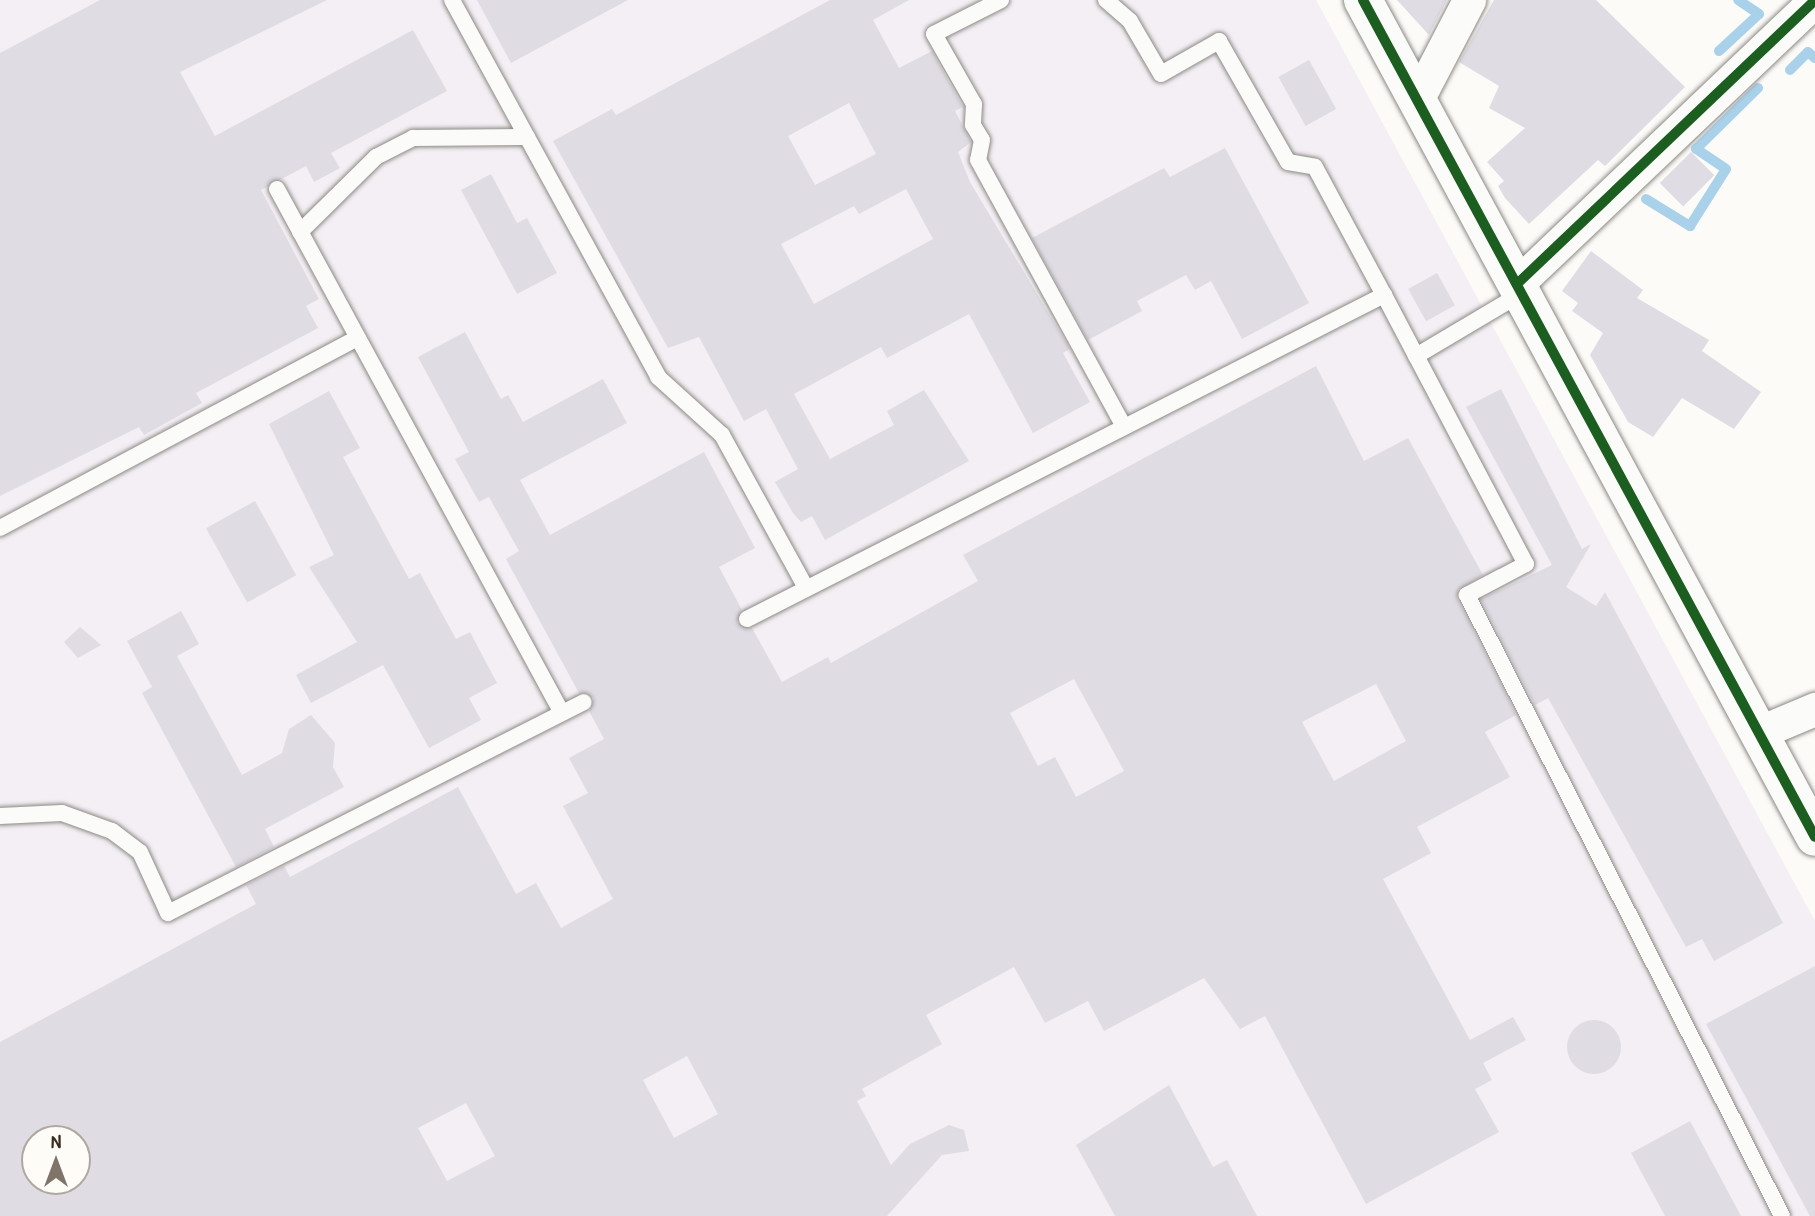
<!DOCTYPE html>
<style>
body{margin:0}
#map{position:relative;width:1815px;height:1216px;overflow:hidden;background:#fcfbf8;font-family:"Patrick Hand",sans-serif}
div>[style]{position:absolute}
.built>*{inset:0;background:#f3eff4}
.stream>*{height:10px;margin:-5px;padding:0 5px;transform-origin:5px;border-radius:5px;background:#a9d2ea}
.building>*{inset:0;background:#e0dce4;transform-origin:0 0}
.round{border-radius:50%}
.roads{filter:drop-shadow(0 0 2px #8d8985) drop-shadow(0 0 2px #8d8985)}
.lane>*{height:16px;margin:-8px;padding:0 8px;transform-origin:8px;border-radius:8px;background:#fbfbf9}
.street>*{height:33px;margin:-16.5px;padding:0 16.5px;transform-origin:16.5px;border-radius:16.5px;background:#fbfbf9}
.secondary>*{height:38px;margin:-19px;padding:0 19px;transform-origin:19px;border-radius:19px;background:#fbfbf9}
.cycleway>*{height:10px;margin:-5px;padding:0 5px;transform-origin:5px;border-radius:5px;background:#1b5e20}
span{translate:-50% -50%;white-space:nowrap;text-align:center;line-height:1.15;-webkit-text-stroke:7px #fdfcf7;paint-order:stroke}
.north{position:absolute;left:21px;top:1125px;width:70px;height:70px;box-sizing:border-box;background:#fdfcf7;border:2px solid #afa8a0;border-radius:50%;rotate:0deg;font-size:19px;font-weight:700;line-height:28px;text-align:center;color:#3b2a1e}
.north::after{content:'';display:block;margin:auto;width:24px;height:32px;background:#7f736a;clip-path:polygon(50% 0,100% 100%,50% 72%,0 100%)}
</style>
<div id="map">
<div class="built">
<i style="clip-path:polygon(evenodd,0 0,1316px 0,1815px 921px,1815px 1216px,0 1216px,0 0,35px 1139px,77px 1139px,77px 1181px,35px 1181px,35px 1139px)"></i>
</div>
<div class="stream">
<i style="left:1719px;top:51px;width:54px;rotate:-42.8deg"></i>
<i style="left:1759px;top:14px;width:25px;rotate:-146deg"></i>
<i style="left:1790px;top:70px;width:25px;rotate:-45deg"></i>
<i style="left:1808px;top:52px;width:9px;rotate:41deg"></i>
<i style="left:1646px;top:199px;width:52px;rotate:31.5deg"></i>
<i style="left:1690px;top:226px;width:67px;rotate:-57.7deg"></i>
<i style="left:1726px;top:169px;width:36px;rotate:-146deg"></i>
<i style="left:1696px;top:149px;width:87px;rotate:-44.5deg"></i>
</div>
<div class="building">
<i style="clip-path:polygon(100px 0,327px 0,180px 72px,215px 136px,413px 30px,447px 91px,331px 153px,340px 168px,314px 182px,306px 166px,261px 190px,319px 299px,306px 306px,318px 328px,196px 393px,202px 403px,144px 435px,139px 427px,0 496px,0 53px)"></i>
<i style="clip-path:polygon(477px 0,628px 0,511px 63px)"></i>
<i style="clip-path:polygon(evenodd,830px 0,909px 0,873px 20px,899px 68px,932px 51px,944px 73px,963px 107px,955px 111px,971px 142px,958px 152px,970px 182px,1070px 349px,1063px 353px,1090px 402px,1033px 433px,969px 314px,887px 358px,881px 347px,794px 394px,830px 459px,894px 425px,887px 411px,924px 390px,969px 461px,825px 540px,812px 516px,801px 522px,793px 513px,775px 482px,798px 469px,766px 409px,744px 421px,699px 337px,668px 348px,553px 141px,612px 109px,616px 115px,830px 0,849px 103px,876px 154px,815px 185px,788px 136px,849px 103px,830px 0,906px 189px,933px 239px,814px 304px,781px 244px,854px 206px,859px 214px,906px 189px)"></i>
<i style="clip-path:polygon(1397px 0,1447px 0,1429px 35px)"></i>
<i style="clip-path:polygon(1494px 0,1596px 0,1685px 87px,1605px 166px,1598px 160px,1529px 224px,1505px 198px,1498px 186px,1504px 181px,1487px 162px,1525px 128px,1489px 108px,1499px 86px,1459px 62px)"></i>
<i style="left:1309px;top:60px;width:56px;height:35px;rotate:61deg"></i>
<i style="clip-path:polygon(1225px 148px,1309px 303px,1242px 339px,1211px 281px,1195px 290px,1186px 275px,1137px 301px,1142px 311px,1088px 340px,1032px 238px,1164px 168px,1170px 177px)"></i>
<i style="left:1691px;top:152px;width:33px;height:44px;rotate:45deg"></i>
<i style="clip-path:polygon(491px 174px,517px 223px,527px 218px,557px 273px,517px 294px,461px 190px)"></i>
<i style="clip-path:polygon(1591px 251px,1643px 290px,1637px 298px,1709px 340px,1702px 351px,1761px 392px,1734px 429px,1682px 398px,1653px 437px,1628px 422px,1590px 355px,1603px 333px,1572px 311px,1578px 303px,1562px 291px)"></i>
<i style="left:1437px;top:273px;width:37px;height:33px;rotate:61deg"></i>
<i style="clip-path:polygon(evenodd,465px 332px,501px 399px,508px 395px,523px 422px,603px 379px,627px 423px,520px 480px,550px 535px,704px 452px,755px 548px,719px 567px,742px 610px,737px 623px,752px 628px,782px 682px,828px 657px,831px 663px,978px 581px,963px 555px,1316px 366px,1364px 461px,1408px 438px,1483px 575px,1459px 589px,1457px 599px,1516px 715px,1485px 732px,1510px 777px,1417px 827px,1431px 853px,1383px 879px,1470px 1040px,1513px 1017px,1526px 1040px,1483px 1063px,1492px 1080px,1475px 1089px,1499px 1132px,1366px 1204px,1265px 1016px,1240px 1029px,1204px 978px,1104px 1031px,1088px 1001px,1045px 1023px,1014px 967px,926px 1015px,942px 1044px,862px 1089px,866px 1096px,857px 1101px,891px 1165px,910px 1144px,949px 1125px,964px 1130px,969px 1151px,942px 1155px,887px 1216px,0 1216px,0 1042px,256px 904px,246px 885px,284px 866px,290px 877px,458px 787px,516px 894px,536px 883px,561px 928px,613px 899px,563px 806px,588px 793px,569px 758px,604px 739px,589px 711px,594px 698px,579px 693px,506px 559px,519px 551px,489px 497px,479px 502px,455px 459px,469px 452px,418px 357px,465px 332px,1074px 679px,1124px 771px,1076px 797px,1055px 757px,1038px 766px,1010px 713px,1074px 679px,465px 332px,1376px 684px,1406px 741px,1334px 781px,1302px 722px,1376px 684px,465px 332px,687px 1056px,718px 1114px,674px 1138px,643px 1080px,687px 1056px,465px 332px,466px 1103px,495px 1156px,447px 1181px,418px 1128px,466px 1103px,465px 332px,35px 1139px,77px 1139px,77px 1181px,35px 1181px,35px 1139px)"></i>
<i style="clip-path:polygon(1501px 389px,1582px 549px,1591px 544px,1566px 587px,1596px 606px,1605px 592px,1783px 923px,1714px 961px,1702px 939px,1686px 947px,1548px 698px,1535px 705px,1481px 599px,1552px 565px,1466px 407px)"></i>
<i style="clip-path:polygon(329px 391px,360px 448px,343px 457px,409px 579px,420px 573px,456px 639px,470px 632px,497px 683px,469px 698px,481px 720px,429px 748px,383px 665px,311px 703px,296px 675px,357px 642px,309px 567px,334px 555px,269px 424px)"></i>
<i style="left:255px;top:501px;width:85px;height:56px;rotate:61deg"></i>
<i style="clip-path:polygon(181px 611px,199px 644px,177px 656px,242px 775px,282px 753px,289px 729px,311px 715px,335px 743px,333px 767px,344px 787px,265px 829px,274px 847px,236px 867px,142px 693px,152px 687px,127px 641px)"></i>
<i style="clip-path:polygon(80px 627px,101px 645px,78px 658px,64px 642px)"></i>
<i style="clip-path:polygon(1815px 966px,1815px 1216px,1810px 1216px,1706px 1024px)"></i>
<i class="round" style="left:1567px;top:1020px;width:54px;height:54px"></i>
<i style="clip-path:polygon(1169px 1085px,1213px 1167px,1227px 1160px,1257px 1216px,1115px 1216px,1076px 1145px)"></i>
<i style="clip-path:polygon(1690px 1121px,1741px 1216px,1665px 1216px,1631px 1153px)"></i>
</div>
<div class="roads">
<div class="lane">
<i style="left:452px;top:0;width:430px;rotate:61.3deg"></i>
<i style="left:658px;top:377px;width:86px;rotate:42.2deg"></i>
<i style="left:722px;top:435px;width:175px;rotate:61.2deg"></i>
<i style="left:1001px;top:0;width:75px;rotate:153.1deg"></i>
<i style="left:934px;top:34px;width:81px;rotate:60.3deg"></i>
<i style="left:974px;top:104px;width:21px;rotate:93deg"></i>
<i style="left:973px;top:125px;width:17px;rotate:59deg"></i>
<i style="left:982px;top:140px;width:20px;rotate:101deg"></i>
<i style="left:978px;top:160px;width:304px;rotate:61.3deg"></i>
<i style="left:1106px;top:0;width:32px;rotate:41deg"></i>
<i style="left:1130px;top:21px;width:61px;rotate:59.7deg"></i>
<i style="left:1161px;top:74px;width:67px;rotate:-29.6deg"></i>
<i style="left:1219px;top:41px;width:139px;rotate:60.3deg"></i>
<i style="left:1288px;top:162px;width:27px;rotate:10deg"></i>
<i style="left:1315px;top:167px;width:145px;rotate:61.7deg"></i>
<i style="left:277px;top:189px;width:596px;rotate:61.46deg"></i>
<i style="left:300px;top:232px;width:107px;rotate:-44.6deg"></i>
<i style="left:376px;top:157px;width:42px;rotate:-27.2deg"></i>
<i style="left:413px;top:138px;width:114px;rotate:-0.5deg"></i>
<i style="left:1416px;top:356px;width:123px;rotate:-30.7deg"></i>
<i style="left:0;top:528px;width:405px;rotate:-28deg"></i>
<i style="left:747px;top:619px;width:715px;rotate:-26.96deg"></i>
<i style="left:1384px;top:295px;width:304px;rotate:62.2deg"></i>
<i style="left:1526px;top:564px;width:67px;rotate:152.3deg"></i>
<i style="left:1467px;top:595px;width:696px;rotate:63.1deg"></i>
<i style="left:0;top:816px;width:62px;rotate:-2.8deg"></i>
<i style="left:62px;top:813px;width:53px;rotate:19.8deg"></i>
<i style="left:112px;top:831px;width:35px;rotate:37deg"></i>
<i style="left:140px;top:852px;width:67px;rotate:65.3deg"></i>
<i style="left:168px;top:913px;width:466px;rotate:-26.9deg"></i>
</div>
<div class="street">
<i style="left:1417px;top:100px;width:113px;rotate:-62.5deg"></i>
<i style="left:1517px;top:284px;width:412px;rotate:-43.6deg"></i>
<i style="left:1760px;top:732px;width:60px;rotate:-22.7deg"></i>
</div>
<div class="secondary">
<i style="left:1363px;top:0;width:951px;rotate:61.63deg"></i>
</div>
</div>
<div class="cycleway">
<i style="left:1363px;top:0;width:951px;rotate:61.63deg"></i>
<i style="left:1517px;top:284px;width:412px;rotate:-43.6deg"></i>
</div>
<div class="north">N</div>
</div>
